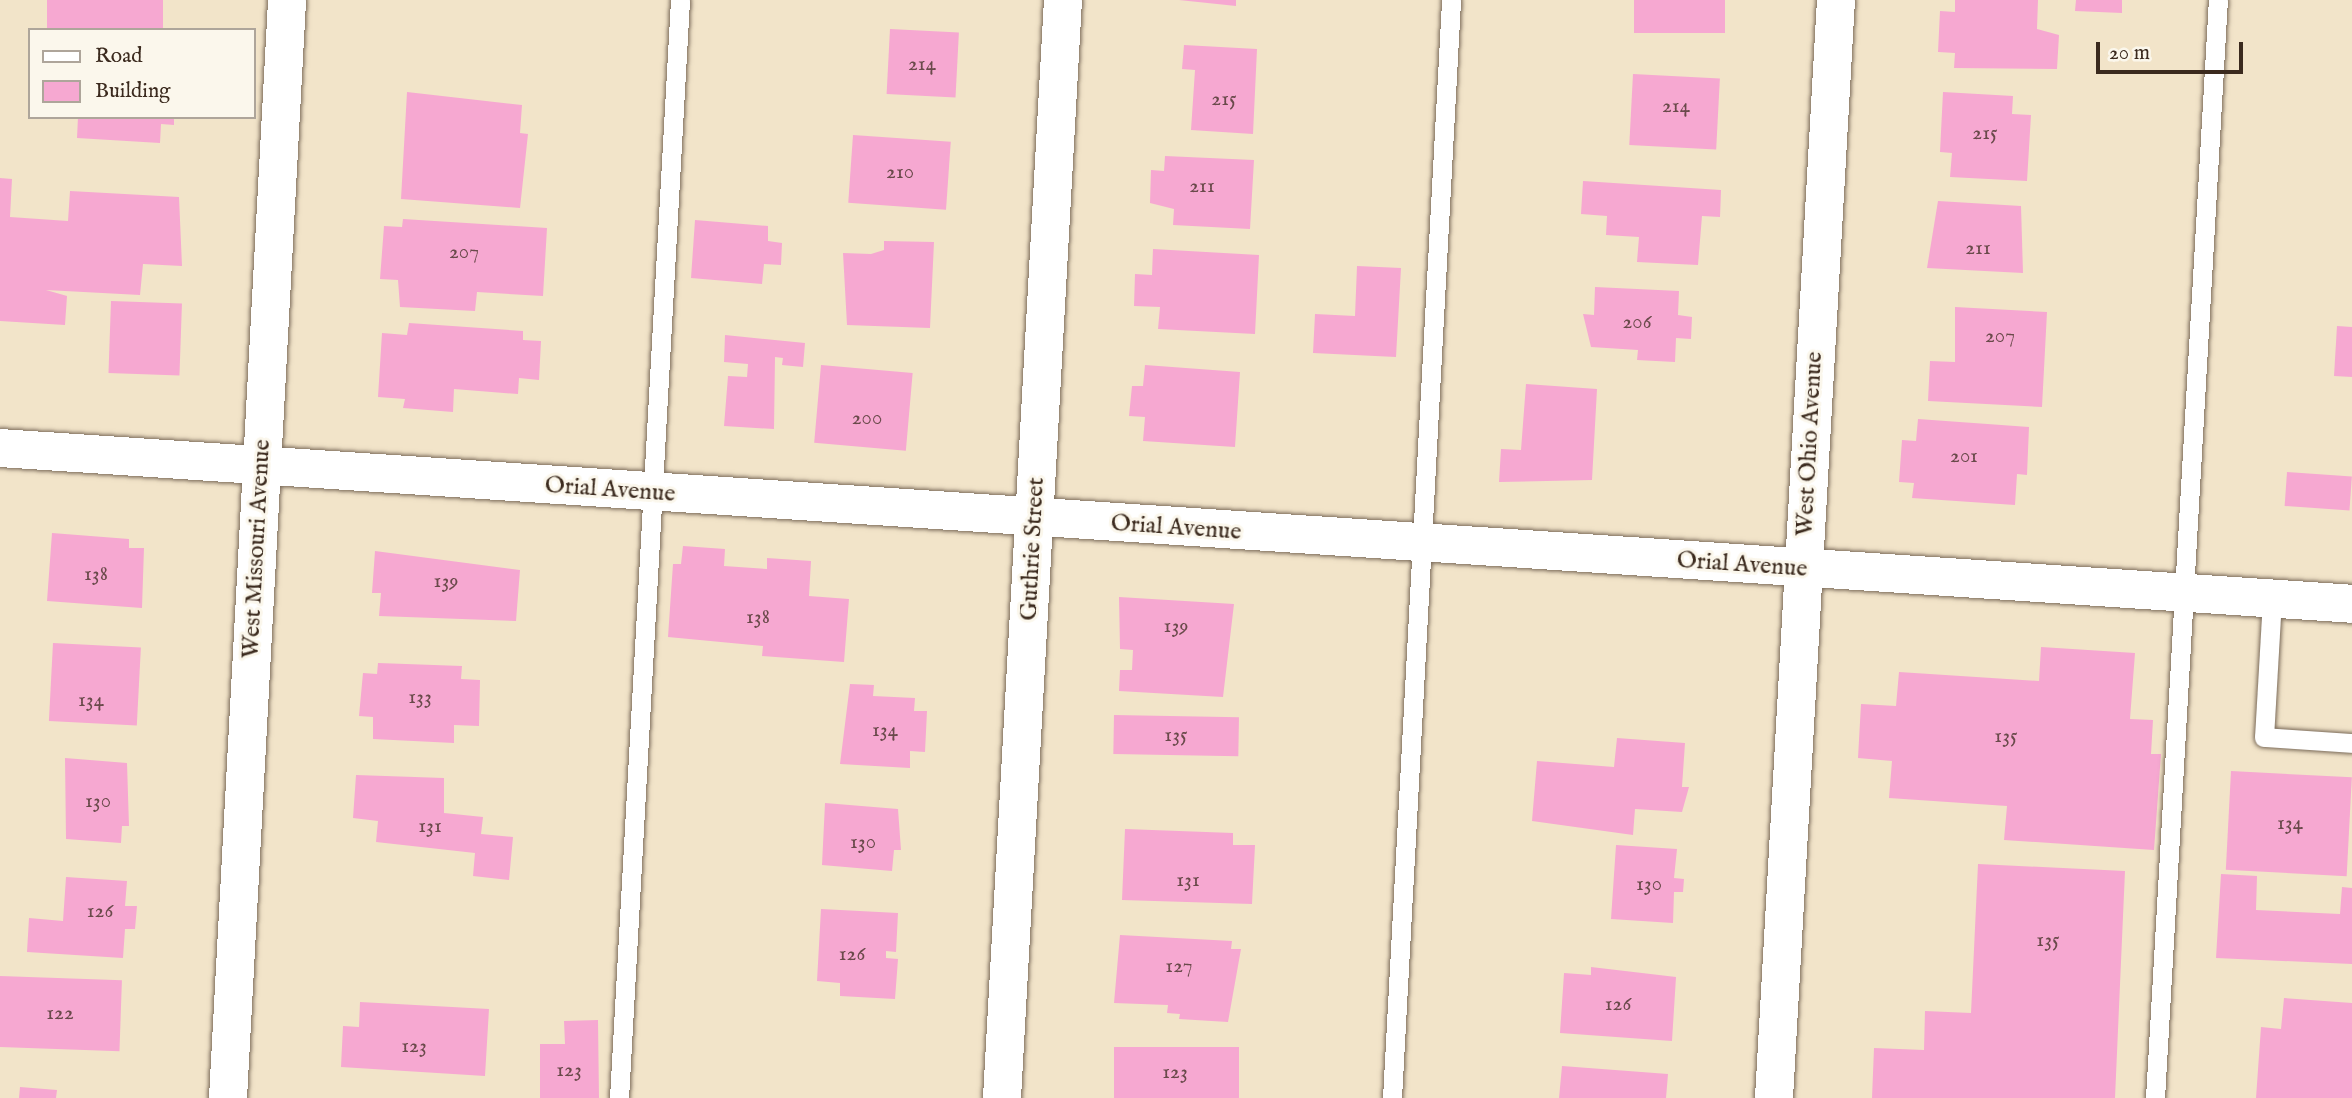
<!DOCTYPE html>
<style>
body{margin:0}
#map{position:relative;width:2352px;height:1098px;overflow:hidden;background:#f2e4c9;font-family:"IM FELL English",serif}
div>[style]{position:absolute}
.building>*{inset:0;background:#f6a8d1;transform-origin:0 0}
.roads{filter:drop-shadow(0 0 2px #7b6b5a) drop-shadow(0 0 2px #7b6b5a)}
.lane>*{height:19px;margin:-9.5px;padding:0 9.5px;transform-origin:9.5px;border-radius:9.5px;background:#fff}
.street>*{height:38px;margin:-19px;padding:0 19px;transform-origin:19px;border-radius:19px;background:#fff}
span{translate:-50% -50%;white-space:nowrap;text-align:center;line-height:1.15;-webkit-text-stroke:6px #fbf7ec;paint-order:stroke}
.number-label{font-size:21px;color:#6a4a4b}
.number-label span{-webkit-text-stroke-width:0}
.street-label{font-size:24px;color:#3b2a1e}
.legend{position:absolute;left:28px;top:28px;width:228px;height:91px;box-sizing:border-box;background:#fbf7ec;border:2px solid #aea59a;margin:0;padding:9px 12px;list-style:none;font-size:21px;color:#3b2a1e}
.legend li{display:flex;align-items:center;gap:14px;height:35px}
.legend b{width:35px;border:2px solid #aea59a}
.scale{position:absolute;left:2096px;top:42px;width:147px;height:32px;box-sizing:border-box;border:4px solid #3b2a1e;border-top:0;padding-left:9px;font-size:21px;line-height:24px;white-space:nowrap;color:#3b2a1e;-webkit-text-stroke:5px #fbf7ec;paint-order:stroke}
</style>
<div id="map">
<div class="building">
<i style="left:47px;top:0;width:116px;height:30px"></i>
<i style="clip-path:polygon(1179px 0,1236px 0,1236px 6px)"></i>
<i style="left:1634px;top:0;width:91px;height:33px"></i>
<i style="clip-path:polygon(1955px 0,2038px 0,2037px 29px,2059px 35px,2057px 69px,1954px 68px,1955px 53px,1938px 52px,1940px 11px,1955px 12px)"></i>
<i style="clip-path:polygon(2076px 0,2122px 0,2122px 13px,2075px 11px)"></i>
<i style="left:890px;top:29px;width:69px;height:65px;rotate:3deg"></i>
<i style="clip-path:polygon(1184px 45px,1257px 49px,1253px 134px,1191px 130px,1195px 70px,1182px 69px)"></i>
<i style="left:1633px;top:74px;width:87px;height:71px;rotate:3deg"></i>
<i style="clip-path:polygon(407px 92px,522px 105px,520px 133px,528px 134px,520px 208px,401px 199px)"></i>
<i style="clip-path:polygon(1943px 92px,2013px 96px,2012px 114px,2031px 115px,2027px 181px,1950px 177px,1952px 153px,1940px 152px)"></i>
<i style="clip-path:polygon(78px 117px,174px 117px,174px 125px,161px 124px,160px 143px,77px 138px)"></i>
<i style="left:853px;top:135px;width:98px;height:68px;rotate:4deg"></i>
<i style="clip-path:polygon(1165px 156px,1254px 160px,1250px 229px,1173px 225px,1174px 209px,1150px 203px,1151px 170px,1164px 171px)"></i>
<i style="clip-path:polygon(0 178px,12px 179px,10px 217px,68px 221px,70px 191px,179px 197px,182px 266px,143px 264px,140px 295px,46px 290px,67px 296px,65px 325px,0 321px)"></i>
<i style="clip-path:polygon(1583px 181px,1721px 190px,1720px 217px,1702px 216px,1698px 265px,1637px 262px,1639px 237px,1606px 235px,1607px 216px,1581px 214px)"></i>
<i style="clip-path:polygon(1938px 201px,2021px 206px,2023px 273px,1927px 268px)"></i>
<i style="clip-path:polygon(403px 219px,547px 228px,543px 296px,477px 292px,475px 311px,400px 307px,398px 280px,380px 279px,384px 226px,402px 227px)"></i>
<i style="clip-path:polygon(695px 220px,768px 226px,768px 241px,782px 243px,781px 265px,764px 264px,762px 284px,691px 278px)"></i>
<i style="clip-path:polygon(884px 241px,934px 242px,930px 328px,847px 325px,843px 253px,871px 254px,884px 250px)"></i>
<i style="clip-path:polygon(1153px 249px,1259px 255px,1255px 334px,1158px 329px,1160px 307px,1134px 306px,1135px 274px,1152px 275px)"></i>
<i style="clip-path:polygon(1357px 266px,1401px 268px,1396px 357px,1313px 353px,1315px 314px,1355px 316px)"></i>
<i style="clip-path:polygon(1595px 287px,1679px 291px,1678px 315px,1692px 317px,1691px 339px,1676px 338px,1675px 362px,1637px 360px,1638px 350px,1591px 347px,1583px 314px,1594px 315px)"></i>
<i style="left:111px;top:301px;width:71px;height:72px;rotate:2deg"></i>
<i style="clip-path:polygon(1955px 307px,2047px 312px,2042px 407px,1928px 401px,1930px 361px,1955px 362px)"></i>
<i style="clip-path:polygon(409px 323px,523px 331px,523px 340px,541px 341px,539px 380px,519px 378px,518px 394px,454px 389px,453px 412px,403px 408px,405px 399px,378px 397px,382px 333px,407px 335px)"></i>
<i style="clip-path:polygon(2337px 326px,2352px 327px,2352px 377px,2334px 376px)"></i>
<i style="clip-path:polygon(725px 335px,805px 343px,803px 367px,782px 365px,783px 358px,775px 357px,774px 429px,724px 426px,728px 376px,747px 377px,748px 364px,724px 362px)"></i>
<i style="left:821px;top:365px;width:92px;height:78px;rotate:5deg"></i>
<i style="clip-path:polygon(1145px 365px,1240px 372px,1235px 447px,1143px 441px,1145px 417px,1129px 416px,1132px 386px,1143px 386px)"></i>
<i style="clip-path:polygon(1526px 384px,1597px 389px,1592px 480px,1499px 482px,1501px 449px,1521px 450px)"></i>
<i style="clip-path:polygon(1918px 419px,2029px 427px,2027px 475px,2017px 474px,2015px 505px,1912px 498px,1914px 483px,1899px 482px,1902px 440px,1916px 441px)"></i>
<i style="left:2287px;top:472px;width:65px;height:34px;rotate:4deg"></i>
<i style="clip-path:polygon(52px 533px,129px 539px,129px 548px,144px 548px,142px 608px,47px 601px)"></i>
<i style="clip-path:polygon(683px 546px,725px 549px,724px 566px,767px 569px,767px 558px,811px 561px,809px 596px,849px 599px,844px 662px,762px 656px,763px 646px,668px 637px,673px 564px,681px 564px)"></i>
<i style="clip-path:polygon(375px 551px,520px 570px,516px 621px,379px 616px,381px 593px,372px 593px)"></i>
<i style="clip-path:polygon(1119px 597px,1234px 604px,1223px 697px,1119px 691px,1120px 670px,1132px 670px,1133px 650px,1120px 649px)"></i>
<i style="left:53px;top:643px;width:88px;height:78px;rotate:3deg"></i>
<i style="clip-path:polygon(2041px 647px,2135px 653px,2130px 719px,2153px 720px,2151px 754px,2161px 754px,2154px 850px,2004px 840px,2007px 806px,1889px 798px,1892px 761px,1858px 758px,1861px 704px,1896px 706px,1899px 672px,2039px 681px)"></i>
<i style="clip-path:polygon(378px 663px,462px 666px,461px 679px,480px 680px,479px 726px,454px 725px,454px 743px,373px 739px,373px 717px,359px 716px,363px 673px,377px 674px)"></i>
<i style="clip-path:polygon(850px 684px,874px 685px,873px 696px,915px 698px,914px 711px,927px 711px,925px 752px,910px 751px,910px 768px,840px 764px)"></i>
<i style="left:1114px;top:715px;width:125px;height:39px;rotate:1deg"></i>
<i style="clip-path:polygon(1617px 738px,1685px 743px,1682px 787px,1689px 787px,1682px 812px,1635px 809px,1633px 835px,1532px 821px,1537px 761px,1614px 767px)"></i>
<i style="clip-path:polygon(65px 758px,127px 763px,129px 826px,122px 826px,121px 843px,66px 839px)"></i>
<i style="left:2231px;top:771px;width:121px;height:99px;rotate:3deg"></i>
<i style="clip-path:polygon(356px 775px,444px 778px,444px 813px,483px 817px,481px 834px,513px 837px,509px 880px,473px 876px,475px 853px,376px 842px,378px 821px,353px 818px)"></i>
<i style="clip-path:polygon(825px 803px,898px 809px,901px 850px,894px 850px,892px 871px,822px 865px)"></i>
<i style="clip-path:polygon(1125px 829px,1233px 833px,1233px 845px,1255px 845px,1252px 904px,1122px 900px)"></i>
<i style="clip-path:polygon(1616px 845px,1677px 849px,1674px 878px,1684px 879px,1683px 892px,1674px 892px,1673px 923px,1611px 919px)"></i>
<i style="clip-path:polygon(1978px 864px,2125px 871px,2115px 1098px,1872px 1098px,1874px 1048px,1924px 1050px,1925px 1011px,1971px 1013px)"></i>
<i style="clip-path:polygon(2221px 874px,2257px 876px,2256px 910px,2340px 914px,2342px 887px,2352px 888px,2352px 964px,2216px 958px)"></i>
<i style="clip-path:polygon(66px 877px,127px 881px,125px 906px,137px 906px,135px 929px,125px 929px,123px 958px,27px 952px,29px 918px,63px 921px)"></i>
<i style="clip-path:polygon(821px 909px,898px 913px,896px 952px,886px 951px,886px 958px,898px 959px,895px 999px,840px 996px,840px 983px,817px 981px)"></i>
<i style="clip-path:polygon(1120px 935px,1232px 941px,1231px 949px,1241px 949px,1228px 1022px,1179px 1019px,1180px 1014px,1167px 1013px,1168px 1005px,1114px 1003px)"></i>
<i style="clip-path:polygon(1591px 967px,1676px 977px,1672px 1041px,1560px 1033px,1564px 973px,1591px 975px)"></i>
<i style="left:0;top:976px;width:122px;height:71px;rotate:2deg"></i>
<i style="clip-path:polygon(2284px 998px,2352px 1003px,2352px 1098px,2256px 1098px,2261px 1027px,2281px 1029px)"></i>
<i style="clip-path:polygon(360px 1002px,489px 1009px,485px 1076px,341px 1067px,343px 1026px,359px 1027px)"></i>
<i style="clip-path:polygon(598px 1020px,599px 1098px,540px 1098px,540px 1044px,565px 1044px,564px 1021px)"></i>
<i style="left:1114px;top:1047px;width:125px;height:51px"></i>
<i style="clip-path:polygon(1562px 1066px,1668px 1074px,1666px 1098px,1559px 1098px)"></i>
<i style="clip-path:polygon(20px 1087px,57px 1090px,56px 1098px,19px 1098px)"></i>
</div>
<div class="roads">
<div class="lane">
<i style="left:2272px;top:599px;width:138px;rotate:93.3deg"></i>
<i style="left:2264px;top:737px;width:88px;rotate:3.9deg"></i>
<i style="left:619px;top:1098px;width:1100px;rotate:-86.82deg"></i>
<i style="left:1392px;top:1098px;width:1100px;rotate:-86.92deg"></i>
<i style="left:2155px;top:1098px;width:1100px;rotate:-86.72deg"></i>
</div>
<div class="street">
<i style="left:0;top:448px;width:2357px;rotate:3.79deg"></i>
<i style="left:228px;top:1098px;width:1100px;rotate:-86.92deg"></i>
<i style="left:1002px;top:1098px;width:1100px;rotate:-86.82deg"></i>
<i style="left:1774px;top:1098px;width:1100px;rotate:-86.77deg"></i>
</div>
</div>
<div class="number-label">
<span style="left:922px;top:65px">214</span>
<span style="left:1224px;top:100px">215</span>
<span style="left:1676px;top:107px">214</span>
<span style="left:1985px;top:134px">215</span>
<span style="left:900px;top:173px">210</span>
<span style="left:1202px;top:187px">211</span>
<span style="left:1978px;top:249px">211</span>
<span style="left:464px;top:253px">207</span>
<span style="left:1637px;top:323px">206</span>
<span style="left:2000px;top:337px">207</span>
<span style="left:867px;top:419px">200</span>
<span style="left:1964px;top:457px">201</span>
<span style="left:96px;top:575px">138</span>
<span style="left:446px;top:582px">139</span>
<span style="left:758px;top:618px">138</span>
<span style="left:1176px;top:627px">139</span>
<span style="left:420px;top:698px">133</span>
<span style="left:91px;top:701px">134</span>
<span style="left:885px;top:731px">134</span>
<span style="left:1176px;top:736px">135</span>
<span style="left:2006px;top:737px">135</span>
<span style="left:98px;top:802px">130</span>
<span style="left:2290px;top:824px">134</span>
<span style="left:430px;top:827px">131</span>
<span style="left:863px;top:843px">130</span>
<span style="left:1188px;top:881px">131</span>
<span style="left:1649px;top:885px">130</span>
<span style="left:100px;top:912px">126</span>
<span style="left:2048px;top:941px">135</span>
<span style="left:852px;top:955px">126</span>
<span style="left:1179px;top:967px">127</span>
<span style="left:1618px;top:1005px">126</span>
<span style="left:60px;top:1014px">122</span>
<span style="left:414px;top:1047px">123</span>
<span style="left:569px;top:1071px">123</span>
<span style="left:1175px;top:1073px">123</span>
</div>
<div class="street-label">
<span style="left:1810px;top:444px;rotate:-87deg">West Ohio Avenue</span>
<span style="left:610px;top:490px;rotate:4deg">Orial Avenue</span>
<span style="left:1176px;top:528px;rotate:4deg">Orial Avenue</span>
<span style="left:257px;top:549px;rotate:-87deg">West Missouri Avenue</span>
<span style="left:1033px;top:549px;rotate:-87deg">Guthrie Street</span>
<span style="left:1742px;top:565px;rotate:4deg">Orial Avenue</span>
</div>
<ul class="legend">
<li><b style="height:9px;background:#fff"></b>Road</li>
<li><b style="height:19px;background:#f6a8d1"></b>Building</li>
</ul>
<div class="scale">20 m</div>
</div>
